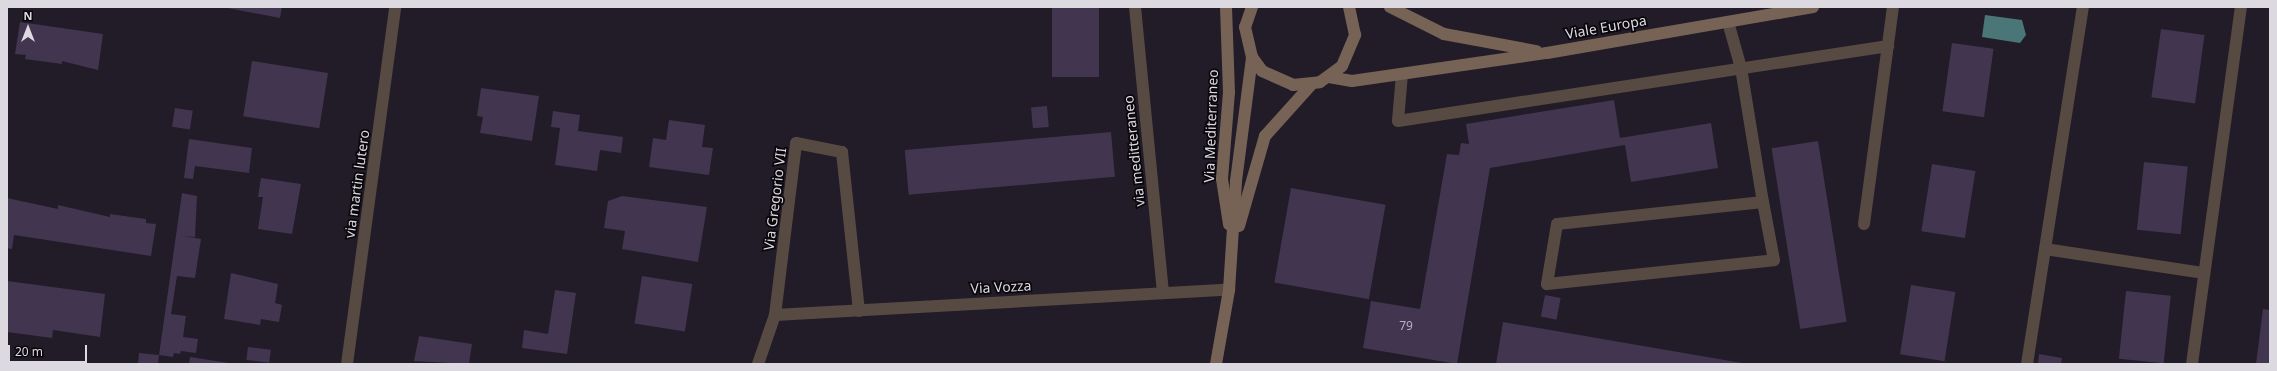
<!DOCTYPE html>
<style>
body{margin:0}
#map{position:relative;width:2277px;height:371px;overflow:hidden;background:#211c27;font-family:"Noto Sans",sans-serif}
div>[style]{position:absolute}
.water>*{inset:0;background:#4b7677}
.building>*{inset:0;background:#423550;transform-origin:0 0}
.street>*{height:12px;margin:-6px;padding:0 6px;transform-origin:6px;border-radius:6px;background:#574a42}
.secondary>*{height:12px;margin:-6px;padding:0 6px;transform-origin:6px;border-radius:6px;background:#776356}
span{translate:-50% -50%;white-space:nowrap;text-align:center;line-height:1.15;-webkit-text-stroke:3.5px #0a070c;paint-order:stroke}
.number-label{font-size:12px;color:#b6b0bd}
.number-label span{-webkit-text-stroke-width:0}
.street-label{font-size:14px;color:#ddd9e1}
.frame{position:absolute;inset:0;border:8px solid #ddd9e1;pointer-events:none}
.north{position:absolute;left:8px;top:8px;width:40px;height:40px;-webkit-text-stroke:3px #0a070c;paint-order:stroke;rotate:0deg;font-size:11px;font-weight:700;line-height:16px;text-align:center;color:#ddd9e1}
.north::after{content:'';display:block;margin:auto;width:14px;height:18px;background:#ddd9e1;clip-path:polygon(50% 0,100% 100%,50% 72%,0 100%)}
.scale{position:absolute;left:8px;top:345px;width:79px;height:18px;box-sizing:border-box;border:2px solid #ddd9e1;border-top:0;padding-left:5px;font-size:12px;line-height:14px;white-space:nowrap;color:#ddd9e1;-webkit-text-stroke:3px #0a070c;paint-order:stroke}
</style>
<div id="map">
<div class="water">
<i style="clip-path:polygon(1985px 15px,2022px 20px,2026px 35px,2020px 43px,1982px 37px)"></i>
</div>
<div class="building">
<i style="clip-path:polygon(222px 7px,282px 7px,280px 18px)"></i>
<i style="left:1052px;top:7px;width:47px;height:70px"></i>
<i style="clip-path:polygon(20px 22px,103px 34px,98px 70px,62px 61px,62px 64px,25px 59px,26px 55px,15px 54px)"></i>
<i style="left:2161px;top:29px;width:44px;height:69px;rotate:8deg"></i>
<i style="left:1952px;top:43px;width:42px;height:69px;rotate:8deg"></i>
<i style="left:252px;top:61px;width:77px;height:56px;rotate:9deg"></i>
<i style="clip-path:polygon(481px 88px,539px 96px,532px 141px,480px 133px,483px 117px,477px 116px)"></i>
<i style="clip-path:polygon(1614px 100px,1620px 138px,1711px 123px,1718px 168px,1631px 182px,1625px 145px,1490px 168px,1457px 364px,1363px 348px,1371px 301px,1420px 309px,1447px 154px,1459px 155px,1461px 143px,1469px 144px,1466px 124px)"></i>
<i style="left:1047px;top:106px;width:21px;height:16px;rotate:85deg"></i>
<i style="left:175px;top:108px;width:18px;height:19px;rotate:9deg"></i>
<i style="clip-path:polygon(553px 111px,580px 115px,578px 131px,623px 137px,621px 153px,600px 150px,597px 171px,555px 165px,560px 128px,551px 127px)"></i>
<i style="clip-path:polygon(669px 120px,705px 125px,702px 147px,713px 148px,709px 175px,649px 167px,653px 138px,666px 140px)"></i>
<i style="left:1111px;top:132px;width:45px;height:207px;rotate:85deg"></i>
<i style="clip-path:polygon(189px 139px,252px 148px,249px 173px,195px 166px,193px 179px,184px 178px)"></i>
<i style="left:1818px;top:141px;width:183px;height:47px;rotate:81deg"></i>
<i style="left:2144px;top:162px;width:44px;height:68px;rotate:6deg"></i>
<i style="left:1932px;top:164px;width:44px;height:68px;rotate:9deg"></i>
<i style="clip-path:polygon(261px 178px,301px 184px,292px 234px,258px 229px,263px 197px,258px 197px)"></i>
<i style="left:1291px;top:188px;width:96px;height:96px;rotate:10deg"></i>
<i style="clip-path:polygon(182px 193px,197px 196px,195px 237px,184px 236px,201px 239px,195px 278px,177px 276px,171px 314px,186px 316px,183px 337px,198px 339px,196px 353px,181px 351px,180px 354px,174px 353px,173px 357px,159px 355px)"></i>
<i style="clip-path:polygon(622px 196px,707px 207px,698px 262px,622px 249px,625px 231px,604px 228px,608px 201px)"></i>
<i style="clip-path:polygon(7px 198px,58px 209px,58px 205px,110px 217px,110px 214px,146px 219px,146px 223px,156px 224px,151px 256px,14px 235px,12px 249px,7px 248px)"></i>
<i style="clip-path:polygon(231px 273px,278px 284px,275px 303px,282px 305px,279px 322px,261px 319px,260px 325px,224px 319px)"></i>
<i style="left:642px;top:276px;width:51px;height:48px;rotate:9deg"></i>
<i style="clip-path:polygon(7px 281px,105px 294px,100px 337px,53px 330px,52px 338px,7px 332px)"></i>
<i style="left:1911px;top:285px;width:45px;height:70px;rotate:9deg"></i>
<i style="clip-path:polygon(555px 290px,576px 293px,567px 354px,522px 348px,524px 330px,548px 334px)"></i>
<i style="left:2126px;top:291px;width:45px;height:68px;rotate:6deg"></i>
<i style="left:1545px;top:295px;width:16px;height:22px;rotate:11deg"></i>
<i style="clip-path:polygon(2263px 309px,2270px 310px,2270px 364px,2256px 364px)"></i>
<i style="clip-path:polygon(1503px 322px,1742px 363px,1742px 364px,1496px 364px)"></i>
<i style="clip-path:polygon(419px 336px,472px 344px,469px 364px,414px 361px)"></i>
<i style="left:248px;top:347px;width:23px;height:13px;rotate:7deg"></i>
<i style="clip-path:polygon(139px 353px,159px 355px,158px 364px,138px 364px)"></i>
<i style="clip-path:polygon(2039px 354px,2062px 358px,2061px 364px,2038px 364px)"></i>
<i style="clip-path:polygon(190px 357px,229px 363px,229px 364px,189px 364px)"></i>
</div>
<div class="street">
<i style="left:1135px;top:7px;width:286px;rotate:84.4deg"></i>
<i style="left:1728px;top:22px;width:48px;rotate:74.2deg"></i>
<i style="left:1741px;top:68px;width:136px;rotate:80.7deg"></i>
<i style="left:1763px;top:202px;width:207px;rotate:173.9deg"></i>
<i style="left:1557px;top:224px;width:61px;rotate:99.5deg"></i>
<i style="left:1547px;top:284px;width:228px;rotate:-6deg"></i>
<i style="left:1774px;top:260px;width:59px;rotate:-100.7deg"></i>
<i style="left:1402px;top:74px;width:47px;rotate:94.9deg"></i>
<i style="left:1398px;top:121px;width:496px;rotate:-8.7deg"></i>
<i style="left:1864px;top:224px;width:219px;rotate:-82.4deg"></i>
<i style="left:2045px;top:249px;width:161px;rotate:8.6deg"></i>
<i style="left:775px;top:315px;width:455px;rotate:-3.2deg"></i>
<i style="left:347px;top:364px;width:360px;rotate:-82.3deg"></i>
<i style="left:758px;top:364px;width:52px;rotate:-70.9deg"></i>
<i style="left:775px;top:315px;width:173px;rotate:-83deg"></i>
<i style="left:796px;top:143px;width:47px;rotate:11.1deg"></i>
<i style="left:842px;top:152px;width:160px;rotate:83.9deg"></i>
<i style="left:2027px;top:364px;width:361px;rotate:-81.1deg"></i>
<i style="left:2192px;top:364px;width:360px;rotate:-82.2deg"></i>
</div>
<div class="secondary">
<i style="left:1226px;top:7px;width:85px;rotate:88deg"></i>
<i style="left:1229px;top:92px;width:87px;rotate:94.6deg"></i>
<i style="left:1222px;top:179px;width:46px;rotate:81.2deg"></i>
<i style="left:1252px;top:7px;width:21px;rotate:109deg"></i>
<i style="left:1245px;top:27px;width:31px;rotate:77deg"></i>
<i style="left:1252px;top:57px;width:17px;rotate:54deg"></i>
<i style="left:1262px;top:71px;width:34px;rotate:24deg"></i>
<i style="left:1293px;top:85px;width:27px;rotate:-6deg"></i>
<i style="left:1320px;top:82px;width:27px;rotate:-36deg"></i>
<i style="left:1342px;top:66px;width:34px;rotate:-67deg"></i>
<i style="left:1355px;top:35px;width:29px;rotate:-102deg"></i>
<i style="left:1390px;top:7px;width:60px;rotate:26.6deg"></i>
<i style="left:1444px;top:34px;width:94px;rotate:10.5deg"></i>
<i style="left:1329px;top:77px;width:23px;rotate:10deg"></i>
<i style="left:1352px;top:81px;width:197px;rotate:-8.2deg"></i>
<i style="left:1547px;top:53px;width:270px;rotate:-9.8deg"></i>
<i style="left:1239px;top:226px;width:94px;rotate:-73.9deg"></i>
<i style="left:1265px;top:136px;width:69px;rotate:-48deg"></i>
<i style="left:1216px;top:364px;width:75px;rotate:-80deg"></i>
<i style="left:1229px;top:290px;width:109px;rotate:-86.3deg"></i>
<i style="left:1236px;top:181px;width:125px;rotate:-82.6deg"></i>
</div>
<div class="number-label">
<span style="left:1406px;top:326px">79</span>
</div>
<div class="street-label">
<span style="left:1606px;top:27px;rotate:-10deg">Viale Europa</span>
<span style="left:1211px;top:126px;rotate:-88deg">Via Mediterraneo</span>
<span style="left:1134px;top:151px;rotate:-96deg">via meditteraneo</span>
<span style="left:357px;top:184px;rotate:-82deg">via martin lutero</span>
<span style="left:775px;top:199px;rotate:-83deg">Via Gregorio VII</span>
<span style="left:1001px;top:287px;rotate:-3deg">Via Vozza</span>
</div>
<div class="frame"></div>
<div class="north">N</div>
<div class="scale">20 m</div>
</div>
